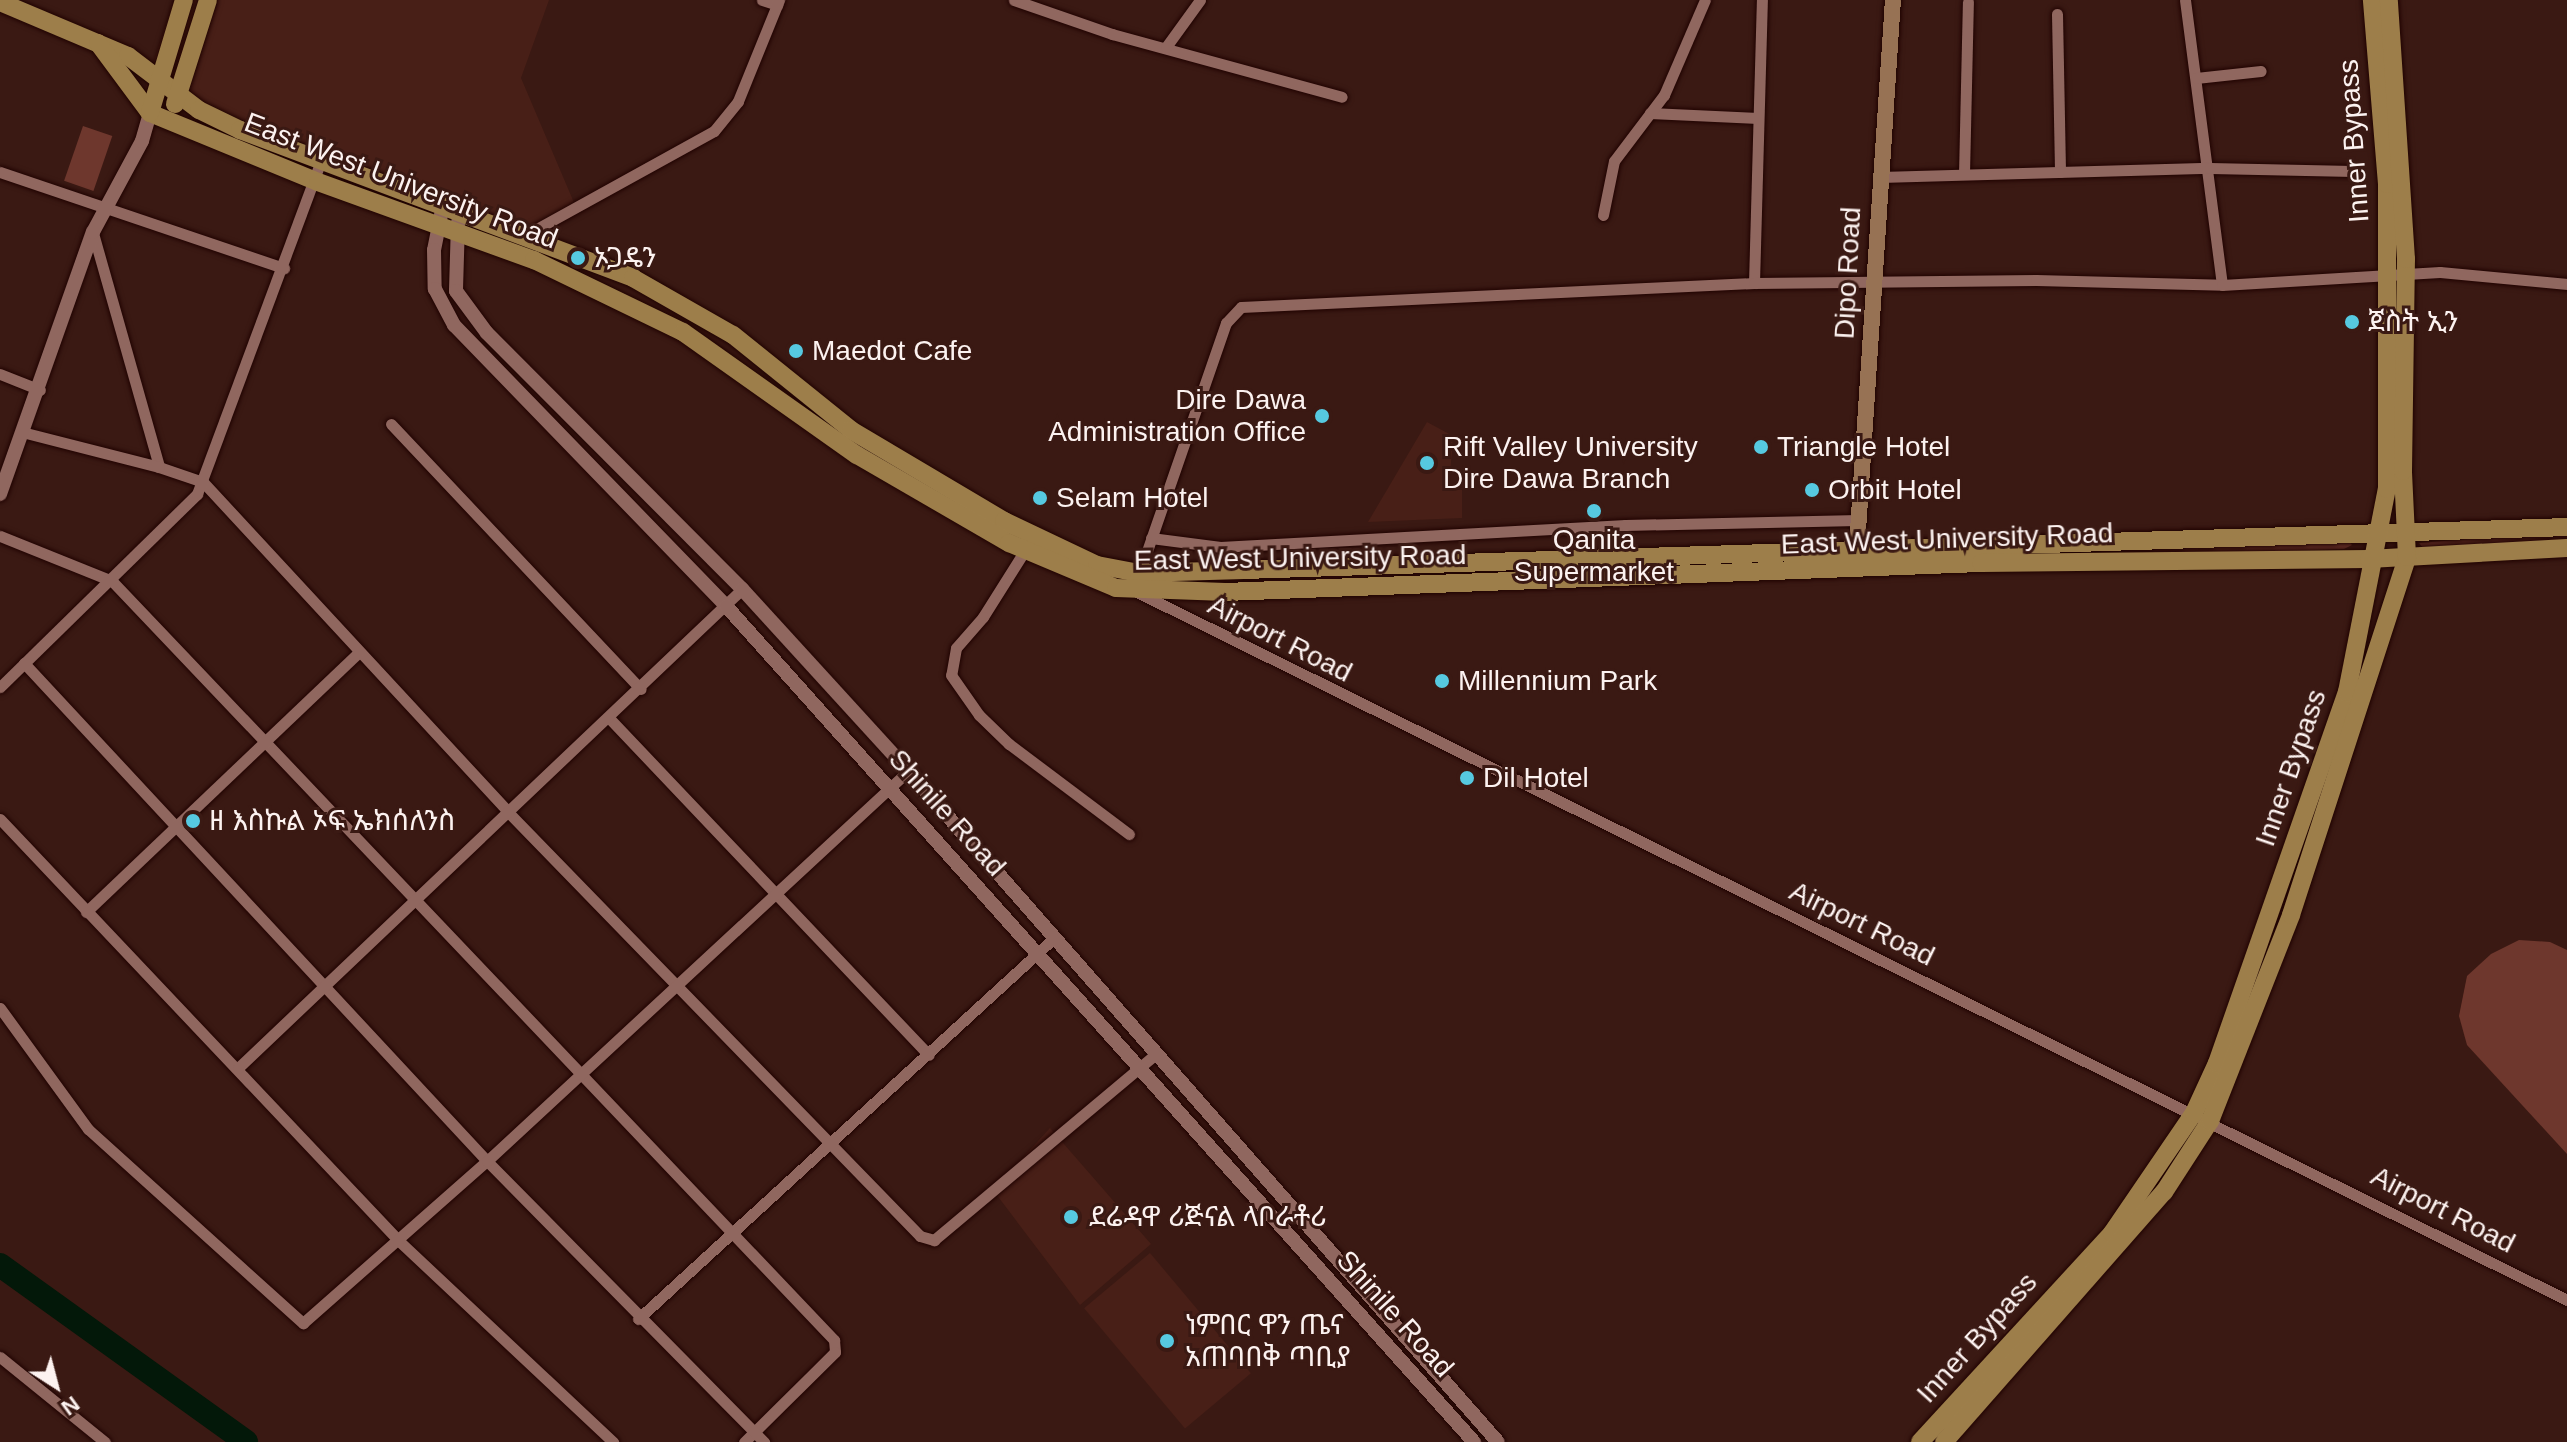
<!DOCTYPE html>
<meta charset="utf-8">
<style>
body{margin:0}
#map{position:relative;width:2567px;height:1442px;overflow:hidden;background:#3a1913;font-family:Arial,"Noto Sans Ethiopic",sans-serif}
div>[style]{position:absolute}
.built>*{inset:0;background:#481f17;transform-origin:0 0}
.green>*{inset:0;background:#6e372d;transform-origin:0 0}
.river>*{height:24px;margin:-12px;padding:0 12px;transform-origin:12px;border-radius:12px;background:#031809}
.roads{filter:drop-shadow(0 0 2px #200301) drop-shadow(0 0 2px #200301)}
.minor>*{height:11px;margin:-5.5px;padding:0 5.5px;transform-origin:5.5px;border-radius:5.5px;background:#90675f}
.tertiary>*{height:14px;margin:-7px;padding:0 7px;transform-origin:7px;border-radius:7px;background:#90675f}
.secondary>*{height:16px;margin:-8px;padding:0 8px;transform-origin:8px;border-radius:8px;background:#977254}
.primary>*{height:18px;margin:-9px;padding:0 9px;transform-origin:9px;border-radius:9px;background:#9d7e4a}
.dots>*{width:22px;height:22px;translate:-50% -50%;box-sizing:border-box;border:4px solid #3a1913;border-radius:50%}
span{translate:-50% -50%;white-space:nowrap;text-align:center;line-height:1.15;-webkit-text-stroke:6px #3a1913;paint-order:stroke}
.street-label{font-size:28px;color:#fcf2f0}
.poi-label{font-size:28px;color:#fcf2f0}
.left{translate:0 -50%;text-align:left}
.right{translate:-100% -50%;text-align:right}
.north{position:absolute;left:16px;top:1346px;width:80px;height:80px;-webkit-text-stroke:6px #3a1913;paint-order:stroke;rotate:144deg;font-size:22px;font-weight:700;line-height:32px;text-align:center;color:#fcf2f0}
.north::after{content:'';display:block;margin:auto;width:28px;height:36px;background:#fcf2f0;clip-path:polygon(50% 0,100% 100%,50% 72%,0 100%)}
</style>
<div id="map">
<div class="built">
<i style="clip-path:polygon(174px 0,549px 0,521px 78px,578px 212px,530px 238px,144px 91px)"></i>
<i style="clip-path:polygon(1427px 422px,1453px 436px,1449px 489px,1462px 490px,1462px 518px,1368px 522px)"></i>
<i style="clip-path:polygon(1050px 1128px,1151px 1244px,1080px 1305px,993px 1190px)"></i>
<i style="left:1150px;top:1253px;width:157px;height:86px;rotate:50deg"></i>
</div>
<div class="green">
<i style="left:83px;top:126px;width:31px;height:58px;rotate:19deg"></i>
<i style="clip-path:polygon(2567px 531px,2567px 540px,2423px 548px,2419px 543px)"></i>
<i style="clip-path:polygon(2349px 541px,2352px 545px,2344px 549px,1886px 565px,1874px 558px)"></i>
<i style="clip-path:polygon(1662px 563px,1669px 569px,1237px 583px,1368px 573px)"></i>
<i style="clip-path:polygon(2519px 940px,2550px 942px,2567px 950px,2567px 1154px,2467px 1045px,2459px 1016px,2467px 976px,2491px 954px)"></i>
</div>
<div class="river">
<i style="left:0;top:1265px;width:303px;rotate:35.7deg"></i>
</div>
<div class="roads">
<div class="minor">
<i style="left:762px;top:0;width:16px;rotate:18deg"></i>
<i style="left:1014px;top:0;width:104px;rotate:19.1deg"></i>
<i style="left:1112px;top:34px;width:238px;rotate:15.3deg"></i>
<i style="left:2185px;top:0;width:287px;rotate:82.6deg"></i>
<i style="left:2057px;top:14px;width:158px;rotate:88.9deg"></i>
<i style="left:1166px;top:47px;width:58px;rotate:-54.1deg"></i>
<i style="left:2196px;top:78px;width:65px;rotate:-6.1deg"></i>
<i style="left:1650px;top:113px;width:108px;rotate:2.7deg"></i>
<i style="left:0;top:172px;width:300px;rotate:18.7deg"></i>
<i style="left:1964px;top:174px;width:172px;rotate:-88.7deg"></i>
<i style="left:1880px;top:177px;width:330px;rotate:-1.6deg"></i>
<i style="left:2210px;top:168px;width:143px;rotate:1.2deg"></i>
<i style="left:1603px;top:215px;width:55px;rotate:-78.5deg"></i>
<i style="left:1614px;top:161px;width:83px;rotate:-52.9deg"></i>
<i style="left:1664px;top:95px;width:103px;rotate:-66.7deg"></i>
<i style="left:93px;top:233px;width:243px;rotate:74.2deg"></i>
<i style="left:159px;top:467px;width:46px;rotate:18.8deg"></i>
<i style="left:203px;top:482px;width:451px;rotate:47.2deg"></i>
<i style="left:509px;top:813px;width:590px;rotate:45.82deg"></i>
<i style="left:920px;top:1236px;width:15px;rotate:16deg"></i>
<i style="left:934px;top:1240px;width:291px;rotate:-40deg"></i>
<i style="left:522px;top:237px;width:219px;rotate:-28.9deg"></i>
<i style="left:714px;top:131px;width:38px;rotate:-51deg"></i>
<i style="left:738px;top:101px;width:109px;rotate:-67.9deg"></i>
<i style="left:1754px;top:283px;width:283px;rotate:-88.4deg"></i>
<i style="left:0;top:374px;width:43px;rotate:21.8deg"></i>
<i style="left:391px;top:424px;width:364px;rotate:46.7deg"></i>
<i style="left:22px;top:432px;width:141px;rotate:14.3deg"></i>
<i style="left:0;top:536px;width:121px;rotate:21.9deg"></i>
<i style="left:112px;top:581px;width:1048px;rotate:46.43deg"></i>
<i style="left:834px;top:1340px;width:12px;rotate:85deg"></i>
<i style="left:835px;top:1352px;width:128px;rotate:135.3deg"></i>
<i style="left:1151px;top:538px;width:70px;rotate:7.4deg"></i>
<i style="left:1220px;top:547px;width:406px;rotate:-3.1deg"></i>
<i style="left:1625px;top:525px;width:233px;rotate:-1.2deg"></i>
<i style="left:1027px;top:547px;width:83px;rotate:122.2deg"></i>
<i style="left:983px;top:617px;width:41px;rotate:131.1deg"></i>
<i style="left:956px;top:648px;width:27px;rotate:100deg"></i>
<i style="left:951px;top:675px;width:49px;rotate:55deg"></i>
<i style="left:979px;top:715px;width:42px;rotate:44deg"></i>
<i style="left:1009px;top:744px;width:150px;rotate:36.9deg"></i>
<i style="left:1138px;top:577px;width:269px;rotate:-70.9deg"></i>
<i style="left:1226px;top:323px;width:22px;rotate:-47deg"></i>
<i style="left:1241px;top:307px;width:514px;rotate:-2.68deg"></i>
<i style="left:1754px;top:283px;width:282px;rotate:-0.6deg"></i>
<i style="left:2036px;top:280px;width:186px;rotate:1.5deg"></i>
<i style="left:2222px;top:285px;width:218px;rotate:-3.4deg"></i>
<i style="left:2440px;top:272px;width:128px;rotate:5.4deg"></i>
<i style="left:1137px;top:592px;width:1596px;rotate:26.34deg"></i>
<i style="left:24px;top:663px;width:680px;rotate:47.09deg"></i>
<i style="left:487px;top:1161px;width:395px;rotate:45.4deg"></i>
<i style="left:0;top:687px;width:276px;rotate:-44.4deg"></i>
<i style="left:197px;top:494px;width:352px;rotate:-69.6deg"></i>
<i style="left:610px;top:719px;width:463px;rotate:46.5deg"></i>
<i style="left:0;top:819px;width:581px;rotate:46.6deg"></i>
<i style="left:399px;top:1241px;width:294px;rotate:43.2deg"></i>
<i style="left:86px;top:912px;width:377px;rotate:-43.6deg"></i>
<i style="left:0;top:1008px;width:150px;rotate:54deg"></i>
<i style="left:88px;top:1129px;width:290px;rotate:42.1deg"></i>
<i style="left:303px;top:1323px;width:245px;rotate:-41.4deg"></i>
<i style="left:487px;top:1161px;width:574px;rotate:-42.81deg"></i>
<i style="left:238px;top:1068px;width:695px;rotate:-43.54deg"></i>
<i style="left:638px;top:1319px;width:566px;rotate:-42.49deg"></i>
<i style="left:0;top:1357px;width:135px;rotate:39deg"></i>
</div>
<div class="tertiary">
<i style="left:443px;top:205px;width:46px;rotate:101.3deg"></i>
<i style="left:434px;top:250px;width:39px;rotate:89deg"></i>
<i style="left:435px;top:289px;width:41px;rotate:62.2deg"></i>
<i style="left:454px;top:325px;width:391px;rotate:45.9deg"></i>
<i style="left:726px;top:606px;width:1122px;rotate:48.18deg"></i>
<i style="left:458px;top:222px;width:69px;rotate:91.7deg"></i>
<i style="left:456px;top:291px;width:52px;rotate:53.6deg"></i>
<i style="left:487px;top:333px;width:361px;rotate:45.1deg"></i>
<i style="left:742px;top:589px;width:246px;rotate:47.6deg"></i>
<i style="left:908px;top:771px;width:893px;rotate:48.68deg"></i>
<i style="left:0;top:494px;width:278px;rotate:-70.5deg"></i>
<i style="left:93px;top:232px;width:103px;rotate:-61.7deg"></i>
<i style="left:142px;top:141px;width:29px;rotate:-74deg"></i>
</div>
<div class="secondary">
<i style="left:1856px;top:561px;width:562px;rotate:-86.23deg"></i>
</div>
<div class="primary">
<i style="left:0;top:2px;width:139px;rotate:22.9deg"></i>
<i style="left:128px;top:56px;width:89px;rotate:37.3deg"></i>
<i style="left:199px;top:110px;width:46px;rotate:26deg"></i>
<i style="left:240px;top:130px;width:420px;rotate:20.6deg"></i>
<i style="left:633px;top:278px;width:115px;rotate:29.7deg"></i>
<i style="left:733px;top:335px;width:151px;rotate:38.8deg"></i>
<i style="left:851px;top:430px;width:178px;rotate:30.7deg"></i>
<i style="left:1004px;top:521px;width:103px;rotate:25.3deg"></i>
<i style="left:1097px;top:565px;width:43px;rotate:10.8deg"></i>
<i style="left:1139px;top:573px;width:105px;rotate:-1.6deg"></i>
<i style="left:1244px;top:570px;width:1324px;rotate:-1.86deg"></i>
<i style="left:98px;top:43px;width:87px;rotate:53.4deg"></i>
<i style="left:150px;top:113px;width:182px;rotate:22.3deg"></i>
<i style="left:318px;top:182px;width:230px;rotate:19.9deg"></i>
<i style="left:534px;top:260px;width:165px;rotate:25.8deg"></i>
<i style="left:683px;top:332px;width:213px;rotate:35.3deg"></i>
<i style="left:857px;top:455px;width:176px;rotate:30.1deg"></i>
<i style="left:1009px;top:543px;width:116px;rotate:22.8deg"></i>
<i style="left:1116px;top:588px;width:109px;rotate:2.1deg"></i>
<i style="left:1225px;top:592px;width:757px;rotate:-2.2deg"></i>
<i style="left:1981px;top:563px;width:388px;rotate:-0.6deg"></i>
<i style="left:2369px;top:559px;width:198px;rotate:-3.2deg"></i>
<i style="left:175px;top:104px;width:109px;rotate:-72.4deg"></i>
<i style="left:150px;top:113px;width:118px;rotate:-73.3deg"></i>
<i style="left:1920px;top:1442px;width:284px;rotate:-47.4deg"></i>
<i style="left:2112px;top:1233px;width:145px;rotate:-55.7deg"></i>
<i style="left:2194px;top:1113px;width:55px;rotate:-65.3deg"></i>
<i style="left:2217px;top:1063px;width:393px;rotate:-70.7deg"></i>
<i style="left:2347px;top:692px;width:207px;rotate:-78.9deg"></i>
<i style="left:2387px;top:489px;width:305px;rotate:-90deg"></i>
<i style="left:2387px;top:184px;width:185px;rotate:-94.7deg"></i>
<i style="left:1944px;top:1442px;width:333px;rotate:-48.7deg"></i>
<i style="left:2164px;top:1192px;width:85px;rotate:-57.1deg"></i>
<i style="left:2210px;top:1121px;width:221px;rotate:-68.5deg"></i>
<i style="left:2291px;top:915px;width:376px;rotate:-72deg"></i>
<i style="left:2407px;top:557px;width:86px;rotate:-92.7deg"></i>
<i style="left:2403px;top:471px;width:212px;rotate:-89.2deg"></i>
<i style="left:2406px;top:259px;width:260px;rotate:-93.8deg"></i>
</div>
</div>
<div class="dots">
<i style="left:578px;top:258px;background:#56c9e0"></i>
<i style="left:2352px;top:322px;background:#56c9e0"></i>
<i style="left:796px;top:351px;background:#56c9e0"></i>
<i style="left:1322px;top:416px;background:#56c9e0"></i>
<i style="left:1761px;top:447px;background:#56c9e0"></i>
<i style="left:1427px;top:463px;background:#56c9e0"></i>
<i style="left:1812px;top:490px;background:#56c9e0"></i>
<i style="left:1040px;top:498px;background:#56c9e0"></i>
<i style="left:1594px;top:511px;background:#56c9e0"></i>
<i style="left:1442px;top:681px;background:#56c9e0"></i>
<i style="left:1467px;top:778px;background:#56c9e0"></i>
<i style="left:193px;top:821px;background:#56c9e0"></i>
<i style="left:1071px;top:1217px;background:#56c9e0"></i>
<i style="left:1167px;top:1341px;background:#56c9e0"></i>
</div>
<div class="street-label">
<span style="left:2354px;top:141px;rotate:-94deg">Inner Bypass</span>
<span style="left:401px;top:181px;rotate:21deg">East West University Road</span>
<span style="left:1848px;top:273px;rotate:-87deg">Dipo Road</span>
<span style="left:1947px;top:539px;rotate:-2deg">East West University Road</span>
<span style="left:1300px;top:558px;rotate:-1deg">East West University Road</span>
<span style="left:1280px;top:639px;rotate:27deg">Airport Road</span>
<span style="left:2291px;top:768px;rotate:-71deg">Inner Bypass</span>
<span style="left:947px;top:813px;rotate:48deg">Shinile Road</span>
<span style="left:1862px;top:924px;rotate:26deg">Airport Road</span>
<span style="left:2443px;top:1210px;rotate:27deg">Airport Road</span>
<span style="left:1395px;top:1314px;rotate:48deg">Shinile Road</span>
<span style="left:1977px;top:1338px;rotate:-48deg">Inner Bypass</span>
</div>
<div class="poi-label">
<span class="left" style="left:594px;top:258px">ኦጋዴን</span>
<span class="left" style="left:2368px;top:322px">ጀስት ኢን</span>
<span class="left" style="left:812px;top:351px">Maedot Cafe</span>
<span class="right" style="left:1306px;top:416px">Dire Dawa<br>Administration Office</span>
<span class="left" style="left:1443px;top:463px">Rift Valley University<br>Dire Dawa Branch</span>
<span class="left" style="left:1777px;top:447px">Triangle Hotel</span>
<span class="left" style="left:1828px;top:490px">Orbit Hotel</span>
<span class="left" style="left:1056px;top:498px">Selam Hotel</span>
<span style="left:1594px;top:556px">Qanita<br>Supermarket</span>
<span class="left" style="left:1458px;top:681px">Millennium Park</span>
<span class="left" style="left:1483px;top:778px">Dil Hotel</span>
<span class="left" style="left:209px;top:821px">ዘ እስኩል ኦፍ ኤክሰለንስ</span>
<span class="left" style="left:1089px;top:1217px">ደሬዳዋ ሪጅናል ላቦራቶሪ</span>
<span class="left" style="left:1185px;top:1341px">ነምበር ዋን ጤና<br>አጠባበቅ ጣቢያ</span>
</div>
<div class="north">N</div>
</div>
